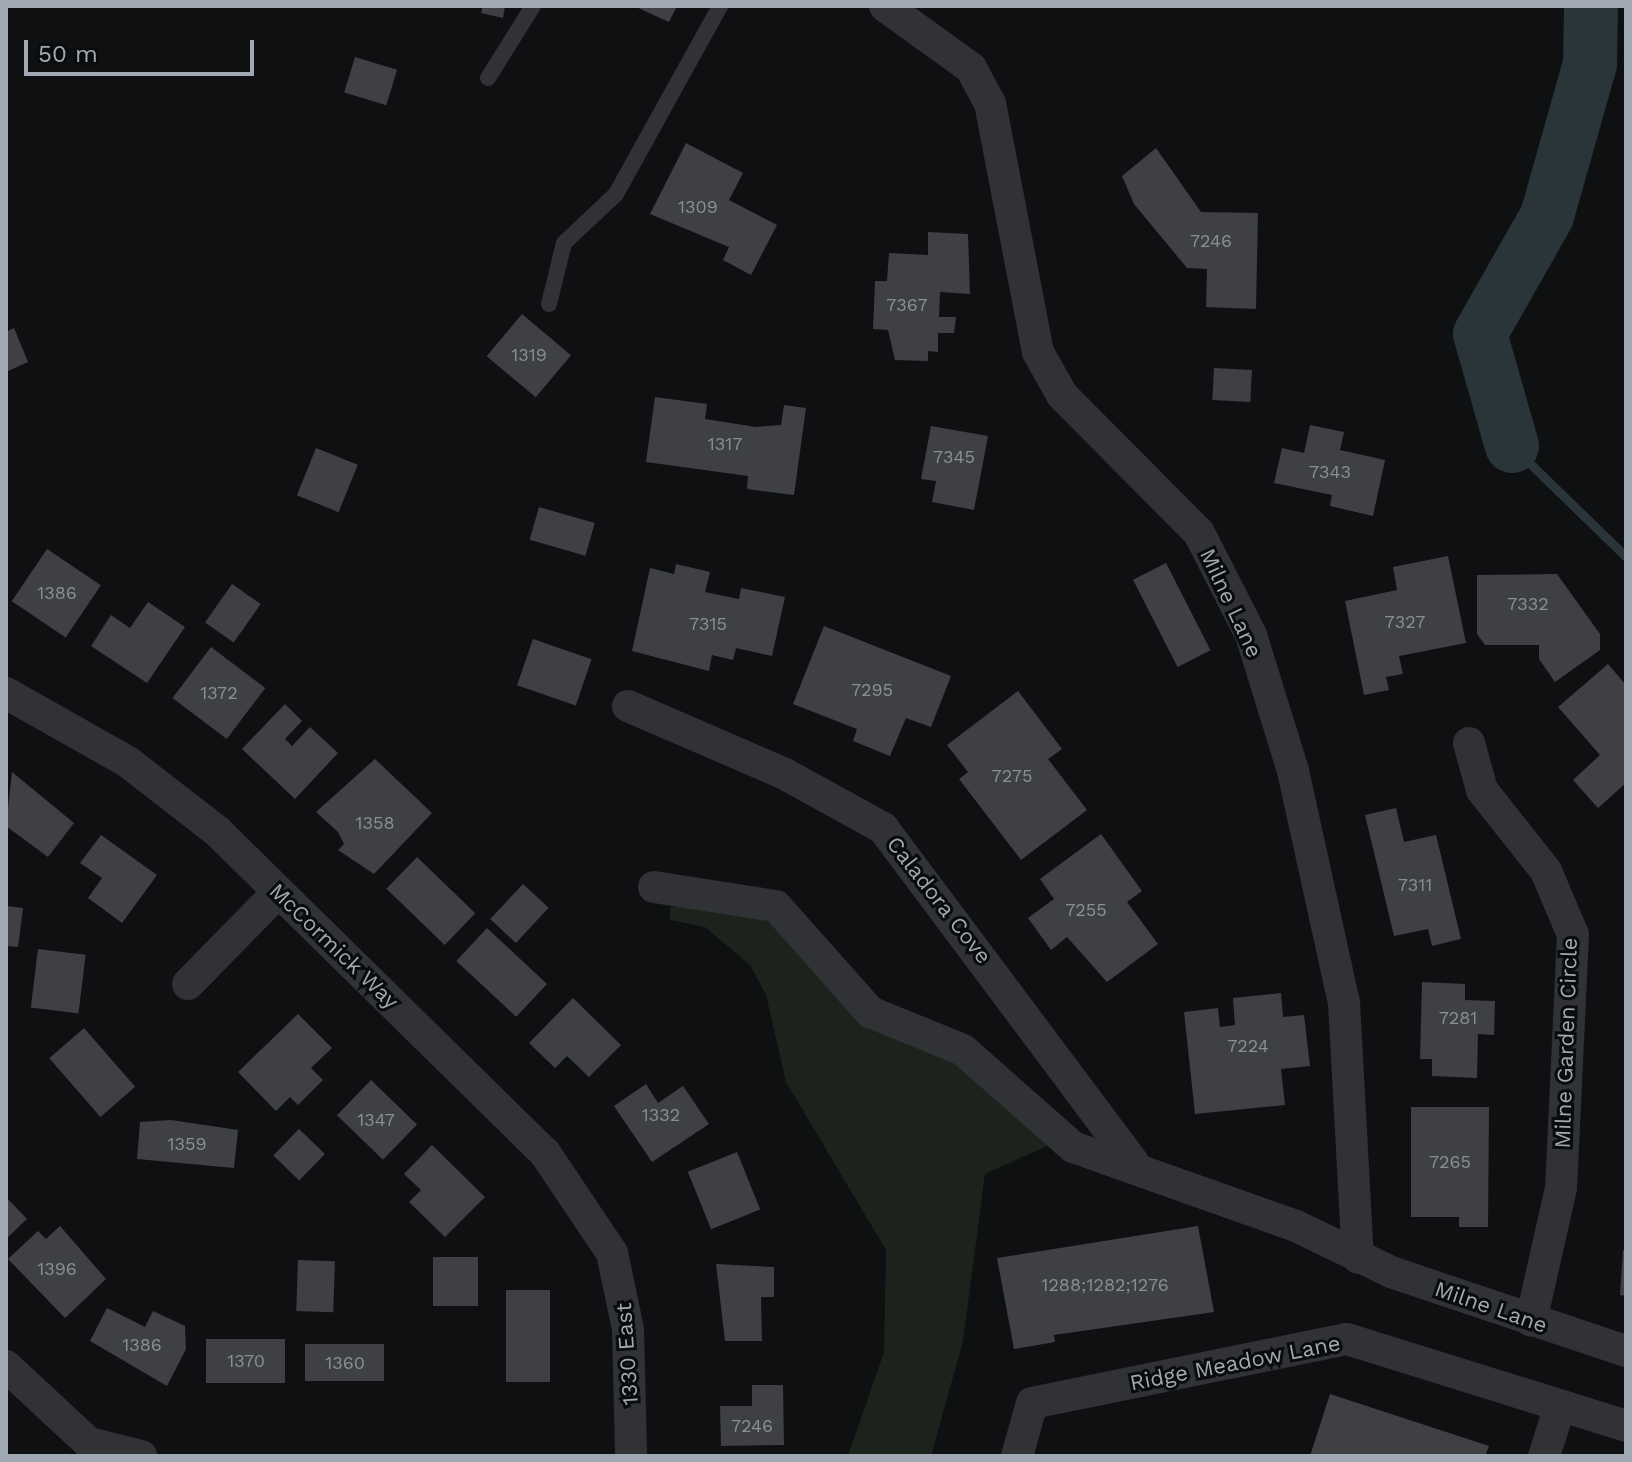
<!DOCTYPE html>
<style>
body{margin:0}
#map{position:relative;width:1632px;height:1462px;overflow:hidden;background:#0f1011;font-family:"Work Sans",sans-serif}
div>[style]{position:absolute}
.green>*{inset:0;background:#1c231c}
.stream>*{height:9px;margin:-4.5px;padding:0 4.5px;transform-origin:4.5px;border-radius:4.5px;background:#293539}
.river>*{height:54px;margin:-27px;padding:0 27px;transform-origin:27px;border-radius:27px;background:#293539}
.building>*{inset:0;background:#3e4044;transform-origin:0 0}
.service>*{height:16px;margin:-8px;padding:0 8px;transform-origin:8px;border-radius:8px;background:#303236}
.minor>*{height:32px;margin:-16px;padding:0 16px;transform-origin:16px;border-radius:16px;background:#303236}
span{translate:-50% -50%;white-space:nowrap;text-align:center;line-height:1.15;-webkit-text-stroke:6px #0a0b0c;paint-order:stroke}
.number-label{font-size:18px;color:#888f96}
.number-label span{-webkit-text-stroke-width:0}
.street-label{font-size:22px;color:#a0a9b2}
.frame{position:absolute;inset:0;border:8px solid #a0a9b2;pointer-events:none}
.scale{position:absolute;left:24px;top:40px;width:230px;height:36px;box-sizing:border-box;border:4px solid #a0a9b2;border-top:0;padding-left:10px;font-size:24px;line-height:28px;white-space:nowrap;color:#a0a9b2;-webkit-text-stroke:6px #0a0b0c;paint-order:stroke}
</style>
<div id="map">
<div class="green">
<i style="clip-path:polygon(747px 904px,814px 960px,988px 1079px,1051px 1144px,985px 1174px,963px 1341px,931px 1456px,848px 1456px,884px 1352px,886px 1250px,786px 1082px,766px 995px,750px 965px,705px 927px,670px 920px,670px 907px)"></i>
</div>
<div class="stream">
<i style="left:1512px;top:446px;width:159px;rotate:44.2deg"></i>
</div>
<div class="river">
<i style="left:1512px;top:446px;width:116px;rotate:-105.9deg"></i>
<i style="left:1480px;top:334px;width:136px;rotate:-60.4deg"></i>
<i style="left:1547px;top:216px;width:158px;rotate:-74.2deg"></i>
<i style="left:1590px;top:64px;width:58px;rotate:-89deg"></i>
</div>
<div class="building">
<i style="clip-path:polygon(483px 6px,505px 6px,503px 18px,481px 13px)"></i>
<i style="clip-path:polygon(634px 6px,677px 6px,669px 22px)"></i>
<i style="left:355px;top:57px;width:44px;height:37px;rotate:17deg"></i>
<i style="clip-path:polygon(686px 143px,743px 173px,729px 200px,777px 225px,751px 275px,723px 260px,729px 247px,650px 214px)"></i>
<i style="clip-path:polygon(1156px 148px,1201px 212px,1258px 213px,1256px 309px,1206px 307px,1207px 269px,1187px 268px,1134px 204px,1122px 176px)"></i>
<i style="clip-path:polygon(928px 232px,968px 234px,970px 294px,940px 292px,939px 317px,956px 317px,954px 333px,938px 333px,938px 352px,928px 351px,928px 361px,895px 360px,888px 330px,873px 329px,875px 281px,887px 281px,889px 253px,928px 255px)"></i>
<i style="left:522px;top:314px;width:64px;height:55px;rotate:40deg"></i>
<i style="clip-path:polygon(14px 328px,28px 362px,6px 372px,6px 332px)"></i>
<i style="left:1214px;top:368px;width:38px;height:32px;rotate:3deg"></i>
<i style="clip-path:polygon(655px 397px,707px 404px,705px 419px,756px 427px,781px 425px,784px 405px,806px 408px,794px 495px,747px 489px,748px 476px,646px 462px)"></i>
<i style="clip-path:polygon(1310px 425px,1344px 432px,1340px 450px,1385px 460px,1373px 516px,1330px 506px,1332px 495px,1274px 483px,1282px 448px,1304px 453px)"></i>
<i style="clip-path:polygon(931px 426px,988px 436px,974px 510px,932px 502px,936px 481px,921px 479px)"></i>
<i style="left:316px;top:448px;width:45px;height:51px;rotate:22deg"></i>
<i style="left:539px;top:507px;width:58px;height:34px;rotate:16deg"></i>
<i style="left:47px;top:549px;width:65px;height:63px;rotate:34deg"></i>
<i style="clip-path:polygon(1448px 556px,1466px 643px,1399px 656px,1403px 674px,1386px 677px,1389px 690px,1364px 695px,1345px 601px,1397px 590px,1393px 567px)"></i>
<i style="left:1166px;top:563px;width:98px;height:37px;rotate:63deg"></i>
<i style="clip-path:polygon(676px 564px,710px 572px,705px 592px,739px 599px,741px 588px,785px 597px,772px 656px,736px 648px,733px 660px,712px 655px,709px 671px,632px 651px,650px 568px,674px 574px)"></i>
<i style="clip-path:polygon(1557px 574px,1600px 634px,1600px 650px,1555px 682px,1539px 659px,1539px 645px,1485px 645px,1477px 634px,1477px 575px)"></i>
<i style="left:232px;top:584px;width:35px;height:47px;rotate:35deg"></i>
<i style="clip-path:polygon(148px 602px,185px 627px,147px 683px,91px 646px,111px 615px,130px 628px)"></i>
<i style="clip-path:polygon(824px 626px,951px 676px,931px 727px,906px 718px,890px 756px,853px 741px,857px 729px,793px 704px)"></i>
<i style="left:533px;top:639px;width:62px;height:49px;rotate:19deg"></i>
<i style="left:211px;top:647px;width:68px;height:64px;rotate:37deg"></i>
<i style="clip-path:polygon(1608px 664px,1626px 685px,1626px 783px,1598px 808px,1573px 780px,1600px 755px,1558px 707px)"></i>
<i style="clip-path:polygon(1018px 691px,1062px 749px,1048px 759px,1087px 810px,1021px 860px,959px 779px,968px 772px,947px 745px)"></i>
<i style="clip-path:polygon(285px 704px,302px 721px,285px 739px,292px 746px,310px 727px,338px 753px,295px 799px,242px 749px)"></i>
<i style="clip-path:polygon(375px 759px,432px 813px,374px 874px,338px 850px,344px 844px,338px 832px,316px 812px)"></i>
<i style="clip-path:polygon(12px 772px,74px 823px,48px 857px,6px 826px)"></i>
<i style="clip-path:polygon(1396px 808px,1404px 842px,1436px 835px,1461px 939px,1432px 946px,1428px 929px,1394px 936px,1365px 815px)"></i>
<i style="clip-path:polygon(1101px 834px,1142px 891px,1127px 902px,1158px 944px,1107px 982px,1067px 937px,1051px 950px,1028px 918px,1054px 899px,1040px 879px)"></i>
<i style="clip-path:polygon(101px 835px,157px 875px,122px 923px,88px 898px,102px 878px,80px 863px)"></i>
<i style="left:417px;top:857px;width:81px;height:44px;rotate:44deg"></i>
<i style="left:523px;top:884px;width:35px;height:48px;rotate:43deg"></i>
<i style="clip-path:polygon(6px 906px,23px 908px,18px 947px,6px 946px)"></i>
<i style="left:487px;top:928px;width:82px;height:45px;rotate:43deg"></i>
<i style="left:38px;top:949px;width:48px;height:59px;rotate:7deg"></i>
<i style="clip-path:polygon(1422px 982px,1465px 984px,1465px 1000px,1495px 1001px,1494px 1035px,1478px 1034px,1477px 1078px,1432px 1076px,1432px 1059px,1420px 1059px)"></i>
<i style="clip-path:polygon(1281px 993px,1283px 1017px,1304px 1015px,1310px 1066px,1281px 1069px,1285px 1105px,1195px 1114px,1184px 1012px,1218px 1008px,1220px 1027px,1235px 1025px,1233px 998px)"></i>
<i style="clip-path:polygon(573px 998px,621px 1045px,589px 1077px,567px 1056px,555px 1068px,529px 1043px)"></i>
<i style="clip-path:polygon(298px 1014px,332px 1048px,311px 1068px,323px 1080px,298px 1105px,290px 1097px,276px 1111px,238px 1072px)"></i>
<i style="left:84px;top:1028px;width:78px;height:46px;rotate:49deg"></i>
<i style="left:371px;top:1080px;width:64px;height:49px;rotate:44deg"></i>
<i style="clip-path:polygon(646px 1084px,658px 1103px,683px 1086px,709px 1124px,652px 1162px,614px 1106px)"></i>
<i style="clip-path:polygon(1411px 1107px,1489px 1107px,1488px 1227px,1459px 1227px,1459px 1217px,1411px 1217px)"></i>
<i style="clip-path:polygon(171px 1120px,238px 1130px,234px 1168px,137px 1159px,140px 1122px)"></i>
<i style="left:299px;top:1129px;width:36px;height:37px;rotate:44deg"></i>
<i style="clip-path:polygon(432px 1145px,485px 1197px,445px 1237px,409px 1202px,421px 1190px,404px 1174px)"></i>
<i style="left:737px;top:1152px;width:62px;height:53px;rotate:68deg"></i>
<i style="clip-path:polygon(6px 1197px,27px 1219px,6px 1239px)"></i>
<i style="clip-path:polygon(60px 1226px,106px 1279px,65px 1318px,8px 1259px,38px 1231px,46px 1239px)"></i>
<i style="clip-path:polygon(1198px 1226px,1214px 1312px,1054px 1335px,1055px 1342px,1014px 1349px,997px 1258px)"></i>
<i style="clip-path:polygon(1623px 1250px,1626px 1250px,1626px 1296px,1620px 1295px)"></i>
<i style="left:433px;top:1257px;width:45px;height:49px"></i>
<i style="left:298px;top:1260px;width:37px;height:51px;rotate:2deg"></i>
<i style="clip-path:polygon(716px 1264px,774px 1267px,774px 1297px,761px 1297px,762px 1341px,725px 1341px)"></i>
<i style="left:506px;top:1290px;width:44px;height:92px"></i>
<i style="clip-path:polygon(107px 1308px,145px 1327px,153px 1311px,185px 1326px,186px 1349px,167px 1386px,90px 1341px)"></i>
<i style="left:206px;top:1339px;width:79px;height:44px"></i>
<i style="left:305px;top:1344px;width:79px;height:37px"></i>
<i style="clip-path:polygon(752px 1385px,783px 1385px,784px 1445px,721px 1446px,720px 1406px,752px 1406px)"></i>
<i style="clip-path:polygon(1330px 1394px,1489px 1446px,1485px 1456px,1310px 1456px)"></i>
</div>
<div class="service">
<i style="left:488px;top:78px;width:85px;rotate:-58deg"></i>
<i style="left:549px;top:304px;width:63px;rotate:-76.2deg"></i>
<i style="left:564px;top:243px;width:71px;rotate:-43.3deg"></i>
<i style="left:616px;top:194px;width:215px;rotate:-61deg"></i>
</div>
<div class="minor">
<i style="left:885px;top:6px;width:106px;rotate:35.8deg"></i>
<i style="left:971px;top:68px;width:40px;rotate:62deg"></i>
<i style="left:990px;top:103px;width:254px;rotate:79.1deg"></i>
<i style="left:1038px;top:352px;width:49px;rotate:60.8deg"></i>
<i style="left:1062px;top:395px;width:194px;rotate:45.2deg"></i>
<i style="left:1199px;top:533px;width:114px;rotate:63deg"></i>
<i style="left:1251px;top:635px;width:142px;rotate:72.8deg"></i>
<i style="left:1293px;top:771px;width:237px;rotate:77.6deg"></i>
<i style="left:1344px;top:1002px;width:256px;rotate:86.9deg"></i>
<i style="left:6px;top:693px;width:140px;rotate:29.5deg"></i>
<i style="left:128px;top:762px;width:113px;rotate:37.8deg"></i>
<i style="left:217px;top:831px;width:460px;rotate:44.5deg"></i>
<i style="left:545px;top:1153px;width:120px;rotate:56.2deg"></i>
<i style="left:612px;top:1253px;width:78px;rotate:78.1deg"></i>
<i style="left:628px;top:1329px;width:127px;rotate:88.6deg"></i>
<i style="left:628px;top:706px;width:171px;rotate:23.4deg"></i>
<i style="left:785px;top:774px;width:112px;rotate:28.9deg"></i>
<i style="left:883px;top:828px;width:417px;rotate:53.2deg"></i>
<i style="left:1469px;top:743px;width:49px;rotate:74.5deg"></i>
<i style="left:1482px;top:790px;width:103px;rotate:51.7deg"></i>
<i style="left:1546px;top:871px;width:69px;rotate:67.1deg"></i>
<i style="left:1573px;top:935px;width:253px;rotate:92.7deg"></i>
<i style="left:1561px;top:1188px;width:136px;rotate:102.7deg"></i>
<i style="left:654px;top:887px;width:123px;rotate:8.9deg"></i>
<i style="left:776px;top:906px;width:142px;rotate:48.4deg"></i>
<i style="left:870px;top:1012px;width:100px;rotate:22.2deg"></i>
<i style="left:963px;top:1050px;width:147px;rotate:41.4deg"></i>
<i style="left:1073px;top:1147px;width:237px;rotate:19.5deg"></i>
<i style="left:1296px;top:1226px;width:106px;rotate:25.8deg"></i>
<i style="left:1391px;top:1272px;width:248px;rotate:18.6deg"></i>
<i style="left:188px;top:984px;width:129px;rotate:-45.6deg"></i>
<i style="left:6px;top:1366px;width:113px;rotate:42.9deg"></i>
<i style="left:89px;top:1443px;width:54px;rotate:14deg"></i>
<i style="left:1017px;top:1456px;width:55px;rotate:-74.2deg"></i>
<i style="left:1032px;top:1403px;width:321px;rotate:-11.5deg"></i>
<i style="left:1347px;top:1339px;width:292px;rotate:17.3deg"></i>
<i style="left:1544px;top:1456px;width:49px;rotate:-72.3deg"></i>
</div>
<div class="number-label">
<span style="left:698px;top:207px">1309</span>
<span style="left:1211px;top:241px">7246</span>
<span style="left:907px;top:305px">7367</span>
<span style="left:529px;top:355px">1319</span>
<span style="left:725px;top:444px">1317</span>
<span style="left:954px;top:457px">7345</span>
<span style="left:1330px;top:472px">7343</span>
<span style="left:57px;top:593px">1386</span>
<span style="left:1528px;top:604px">7332</span>
<span style="left:1405px;top:622px">7327</span>
<span style="left:708px;top:624px">7315</span>
<span style="left:872px;top:690px">7295</span>
<span style="left:219px;top:693px">1372</span>
<span style="left:1012px;top:776px">7275</span>
<span style="left:375px;top:823px">1358</span>
<span style="left:1415px;top:885px">7311</span>
<span style="left:1086px;top:910px">7255</span>
<span style="left:1458px;top:1018px">7281</span>
<span style="left:1248px;top:1046px">7224</span>
<span style="left:661px;top:1115px">1332</span>
<span style="left:376px;top:1120px">1347</span>
<span style="left:187px;top:1144px">1359</span>
<span style="left:1450px;top:1162px">7265</span>
<span style="left:57px;top:1269px">1396</span>
<span style="left:1105px;top:1285px">1288;1282;1276</span>
<span style="left:142px;top:1345px">1386</span>
<span style="left:246px;top:1361px">1370</span>
<span style="left:345px;top:1363px">1360</span>
<span style="left:752px;top:1426px">7246</span>
</div>
<div class="street-label">
<span style="left:1231px;top:603px;rotate:65deg">Milne Lane</span>
<span style="left:939px;top:900px;rotate:52deg">Caladora Cove</span>
<span style="left:334px;top:946px;rotate:44deg">McCormick Way</span>
<span style="left:1566px;top:1043px;rotate:-88deg">Milne Garden Circle</span>
<span style="left:1491px;top:1307px;rotate:19deg">Milne Lane</span>
<span style="left:627px;top:1354px;rotate:-94deg">1330 East</span>
<span style="left:1235px;top:1363px;rotate:-11deg">Ridge Meadow Lane</span>
</div>
<div class="frame"></div>
<div class="scale">50 m</div>
</div>
